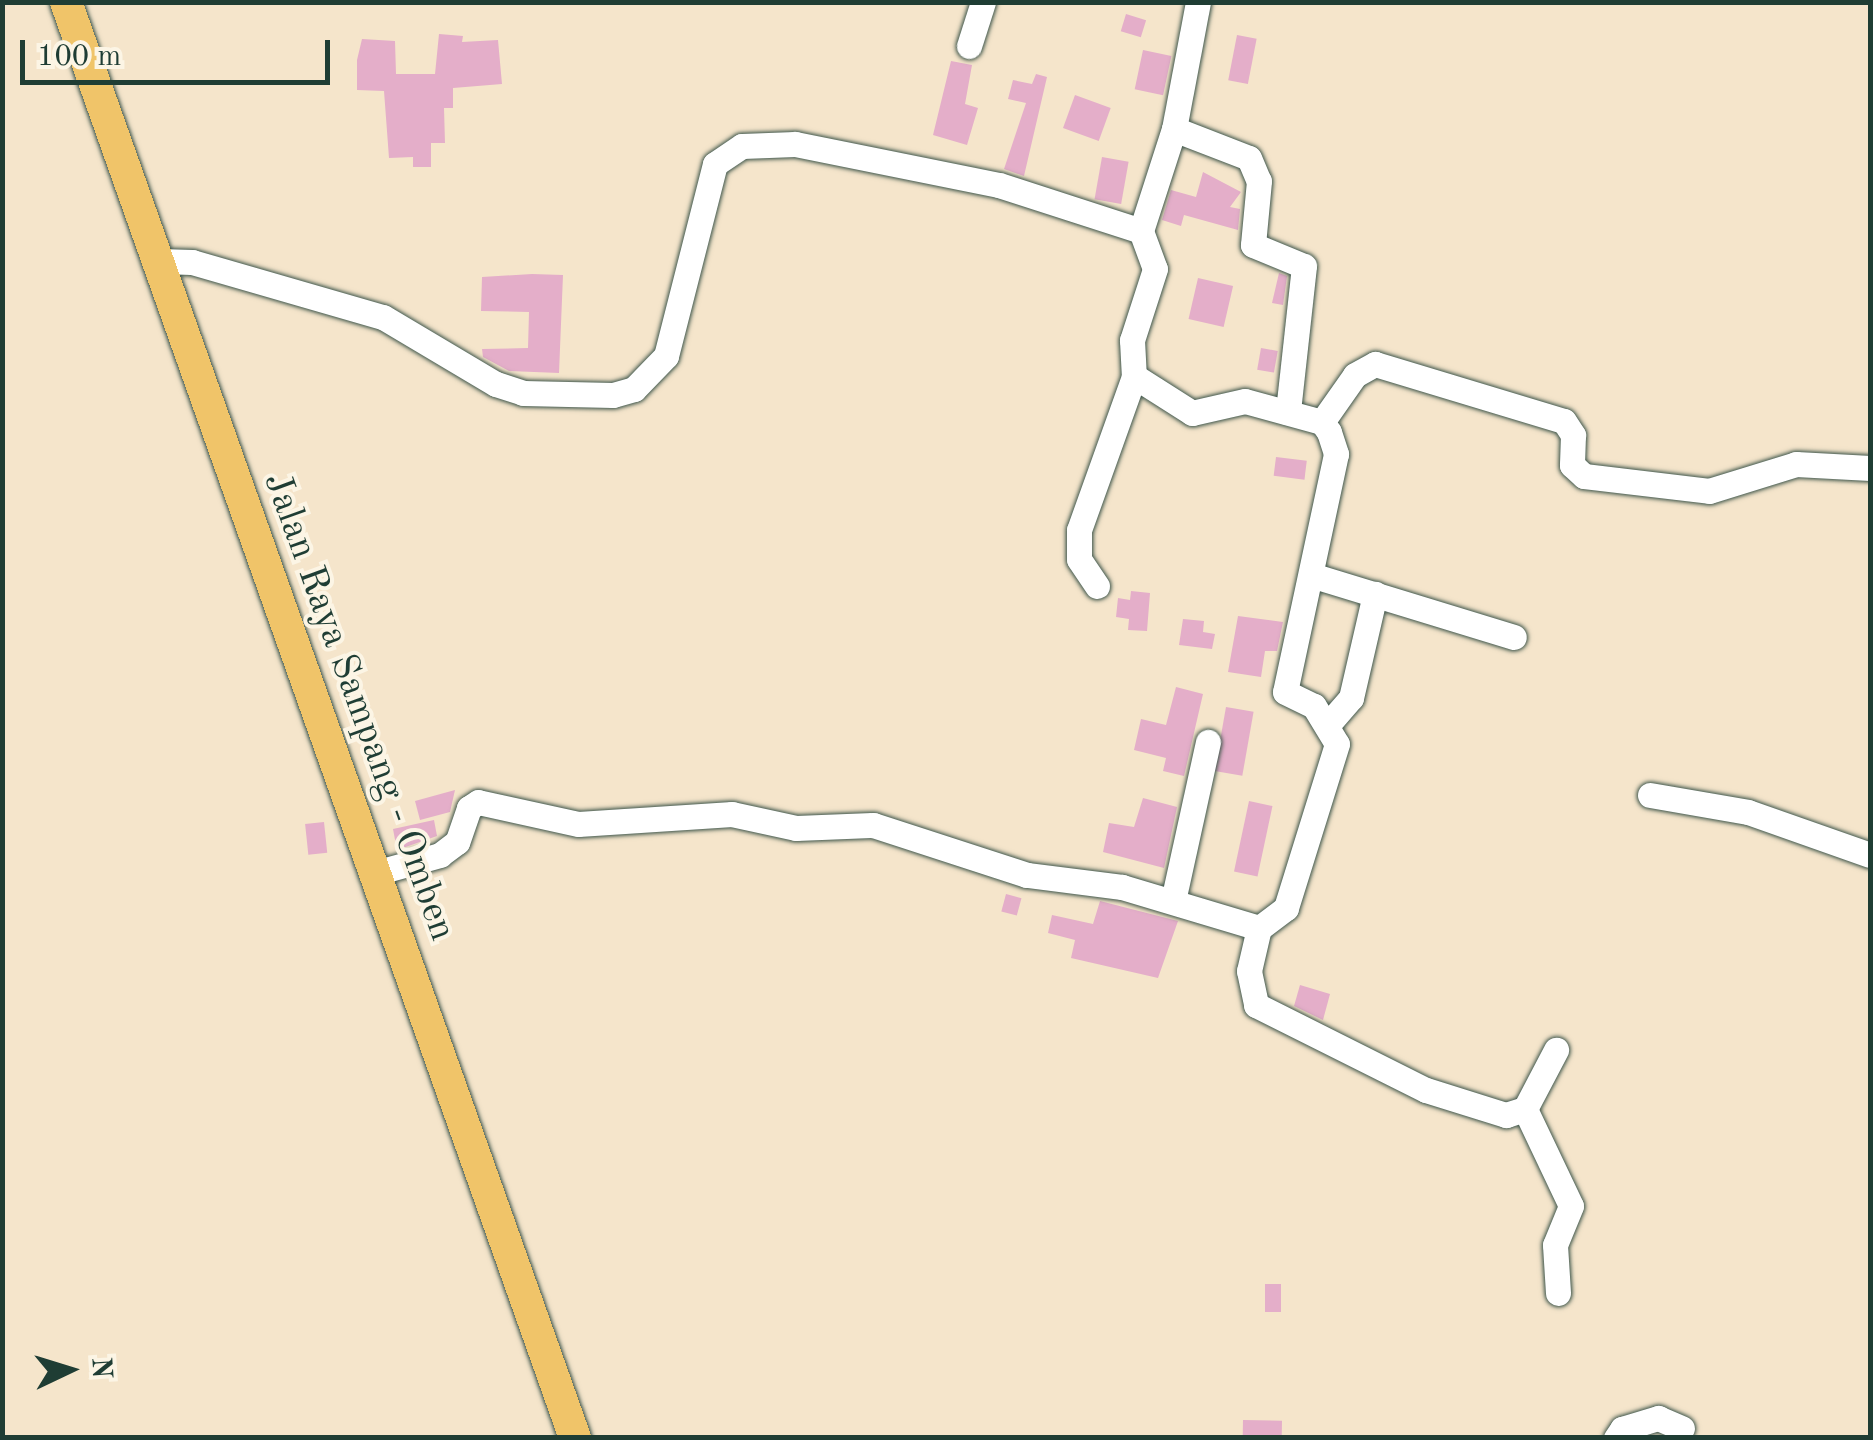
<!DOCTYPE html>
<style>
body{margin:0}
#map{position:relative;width:1873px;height:1440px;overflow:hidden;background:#f5e5cb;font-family:"Old Standard TT",serif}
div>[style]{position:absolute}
.building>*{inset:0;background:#e4aec9;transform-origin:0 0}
.roads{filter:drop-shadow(0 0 2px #3f564b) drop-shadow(0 0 2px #3f564b)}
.minor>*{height:25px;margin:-12.5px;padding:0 12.5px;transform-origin:12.5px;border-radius:12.5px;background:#fff}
.major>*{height:32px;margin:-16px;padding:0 16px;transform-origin:16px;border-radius:16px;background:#f0c469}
span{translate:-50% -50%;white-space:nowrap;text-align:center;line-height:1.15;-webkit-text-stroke:8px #fcf5e5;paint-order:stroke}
.street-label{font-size:38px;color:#1f3d34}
.frame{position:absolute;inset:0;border:5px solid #1f3d34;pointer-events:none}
.north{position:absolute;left:20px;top:1320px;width:100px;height:100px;-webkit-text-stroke:8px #fcf5e5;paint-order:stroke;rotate:86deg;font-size:28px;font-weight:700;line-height:40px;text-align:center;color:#1f3d34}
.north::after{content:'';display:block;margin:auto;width:35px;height:45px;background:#1f3d34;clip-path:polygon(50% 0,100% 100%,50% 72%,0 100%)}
.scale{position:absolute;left:20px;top:40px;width:310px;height:45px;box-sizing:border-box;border:5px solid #1f3d34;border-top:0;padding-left:12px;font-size:30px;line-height:35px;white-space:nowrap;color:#1f3d34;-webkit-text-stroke:8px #fcf5e5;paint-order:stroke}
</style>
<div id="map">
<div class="building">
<i style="left:1126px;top:14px;width:21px;height:18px;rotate:17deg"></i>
<i style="clip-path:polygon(439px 34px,463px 36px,462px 42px,498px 40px,502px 84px,453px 88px,453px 108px,444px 108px,445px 143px,431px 143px,431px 167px,413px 167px,413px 157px,389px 158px,384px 91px,357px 90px,357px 60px,362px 39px,395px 41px,396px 74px,435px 74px)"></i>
<i style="left:1237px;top:35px;width:20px;height:46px;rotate:11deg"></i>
<i style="left:1143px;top:50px;width:29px;height:40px;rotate:12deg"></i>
<i style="clip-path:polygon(951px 61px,972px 65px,965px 104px,978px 108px,967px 145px,933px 135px)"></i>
<i style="clip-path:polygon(1036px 74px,1047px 77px,1024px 176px,1004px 169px,1026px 103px,1008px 99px,1013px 80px,1032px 84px)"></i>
<i style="left:1075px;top:95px;width:38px;height:35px;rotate:20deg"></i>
<i style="left:1102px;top:157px;width:27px;height:43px;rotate:10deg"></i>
<i style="clip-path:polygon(1203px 172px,1241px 192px,1230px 207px,1240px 209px,1238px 230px,1184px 215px,1181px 226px,1162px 220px,1171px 190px,1196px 197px)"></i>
<i style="clip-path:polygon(1279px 273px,1287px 276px,1283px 305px,1272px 303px)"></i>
<i style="clip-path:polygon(532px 274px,563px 275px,559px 373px,509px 371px,483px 357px,482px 349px,528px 348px,529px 312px,481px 311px,482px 277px)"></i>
<i style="left:1198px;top:278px;width:36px;height:42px;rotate:13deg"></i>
<i style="left:1261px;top:348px;width:17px;height:22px;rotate:10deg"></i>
<i style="left:1276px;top:457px;width:31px;height:19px;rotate:7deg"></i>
<i style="clip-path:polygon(1131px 591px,1150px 593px,1147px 631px,1128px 630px,1129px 619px,1116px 617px,1118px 598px,1130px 600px)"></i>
<i style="clip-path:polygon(1238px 616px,1283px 622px,1277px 651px,1265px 651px,1261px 677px,1228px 672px)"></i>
<i style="clip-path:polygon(1183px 619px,1204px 621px,1203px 632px,1215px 634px,1212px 649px,1179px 645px)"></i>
<i style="clip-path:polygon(1176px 687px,1203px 694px,1184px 776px,1163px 771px,1166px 758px,1134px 750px,1141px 719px,1166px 725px)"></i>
<i style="left:1226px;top:707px;width:28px;height:65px;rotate:10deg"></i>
<i style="clip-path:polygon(455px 790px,450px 812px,420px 820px,415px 801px)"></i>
<i style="clip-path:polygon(1143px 798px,1177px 807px,1164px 868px,1103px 852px,1109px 823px,1134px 827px)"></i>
<i style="left:1249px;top:801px;width:24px;height:72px;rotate:12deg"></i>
<i style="clip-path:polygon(434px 820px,437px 836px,397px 850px,393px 829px)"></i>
<i style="left:324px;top:822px;width:31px;height:19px;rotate:84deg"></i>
<i style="left:1006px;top:894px;width:16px;height:18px;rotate:15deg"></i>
<i style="clip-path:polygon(1100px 901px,1178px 921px,1158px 978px,1071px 958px,1075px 940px,1048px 933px,1052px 915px,1093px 924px)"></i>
<i style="clip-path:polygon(1300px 985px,1330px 994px,1323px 1020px,1294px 1006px)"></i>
<i style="left:1265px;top:1284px;width:16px;height:28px"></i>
<i style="left:1243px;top:1420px;width:39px;height:18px;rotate:1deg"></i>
</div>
<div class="roads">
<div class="minor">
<i style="left:969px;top:46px;width:46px;rotate:-72.3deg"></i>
<i style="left:1174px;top:129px;width:80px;rotate:21.1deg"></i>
<i style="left:1249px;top:158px;width:25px;rotate:67deg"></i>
<i style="left:1259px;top:181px;width:64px;rotate:95.4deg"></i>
<i style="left:1253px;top:245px;width:55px;rotate:22.4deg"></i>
<i style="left:1304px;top:266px;width:147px;rotate:96.3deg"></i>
<i style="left:1141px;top:231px;width:107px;rotate:-72.1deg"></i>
<i style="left:1174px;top:129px;width:129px;rotate:-79.3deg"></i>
<i style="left:160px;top:261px;width:32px;rotate:2deg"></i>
<i style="left:192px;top:262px;width:199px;rotate:16.1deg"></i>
<i style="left:383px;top:317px;width:131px;rotate:30.7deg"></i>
<i style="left:496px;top:384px;width:28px;rotate:18deg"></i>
<i style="left:523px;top:393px;width:90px;rotate:1.3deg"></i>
<i style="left:613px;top:395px;width:22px;rotate:-16deg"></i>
<i style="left:634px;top:389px;width:46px;rotate:-45.9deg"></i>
<i style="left:666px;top:356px;width:198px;rotate:-75.7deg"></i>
<i style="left:715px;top:164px;width:32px;rotate:-34deg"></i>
<i style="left:742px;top:146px;width:53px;rotate:-2.2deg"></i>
<i style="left:795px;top:144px;width:208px;rotate:11.4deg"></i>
<i style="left:999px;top:185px;width:149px;rotate:17.9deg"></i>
<i style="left:1141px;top:231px;width:40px;rotate:69.8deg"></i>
<i style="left:1155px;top:269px;width:75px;rotate:107.9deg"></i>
<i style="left:1132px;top:340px;width:36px;rotate:87deg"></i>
<i style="left:1134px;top:376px;width:69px;rotate:32.5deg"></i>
<i style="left:1192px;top:413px;width:54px;rotate:-12.8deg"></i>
<i style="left:1245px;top:401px;width:80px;rotate:15.3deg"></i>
<i style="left:1322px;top:422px;width:12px;rotate:55deg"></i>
<i style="left:1329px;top:432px;width:23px;rotate:72deg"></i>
<i style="left:1336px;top:454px;width:243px;rotate:102.1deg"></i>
<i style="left:1285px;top:692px;width:32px;rotate:26deg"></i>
<i style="left:1314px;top:706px;width:44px;rotate:58.8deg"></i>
<i style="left:1337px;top:744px;width:172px;rotate:107.3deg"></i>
<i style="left:1286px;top:908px;width:34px;rotate:143deg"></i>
<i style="left:1259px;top:928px;width:143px;rotate:-163.3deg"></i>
<i style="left:1122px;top:887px;width:96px;rotate:-172.8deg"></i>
<i style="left:1027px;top:875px;width:162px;rotate:-162deg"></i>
<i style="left:873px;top:825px;width:77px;rotate:177.8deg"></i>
<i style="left:796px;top:828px;width:66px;rotate:-167.7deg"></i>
<i style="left:732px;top:814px;width:154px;rotate:176.3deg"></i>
<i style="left:578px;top:824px;width:102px;rotate:-167.6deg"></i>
<i style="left:478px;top:802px;width:11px;rotate:146deg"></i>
<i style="left:469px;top:808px;width:36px;rotate:109deg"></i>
<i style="left:457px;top:842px;width:21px;rotate:143deg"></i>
<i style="left:440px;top:855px;width:67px;rotate:164.5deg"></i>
<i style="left:1322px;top:422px;width:57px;rotate:-54.9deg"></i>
<i style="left:1355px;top:375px;width:23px;rotate:-29deg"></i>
<i style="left:1375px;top:364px;width:197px;rotate:16.8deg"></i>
<i style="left:1564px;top:421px;width:17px;rotate:57deg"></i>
<i style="left:1573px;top:435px;width:30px;rotate:92deg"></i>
<i style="left:1572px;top:465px;width:16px;rotate:43deg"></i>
<i style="left:1584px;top:476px;width:126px;rotate:6.8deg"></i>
<i style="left:1709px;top:491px;width:91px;rotate:-17.2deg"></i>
<i style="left:1796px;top:464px;width:74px;rotate:3.1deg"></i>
<i style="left:1311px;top:575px;width:212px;rotate:17deg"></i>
<i style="left:1097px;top:586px;width:32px;rotate:-124deg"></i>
<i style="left:1079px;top:559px;width:29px;rotate:-90deg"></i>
<i style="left:1079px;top:530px;width:164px;rotate:-70.3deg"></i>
<i style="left:1330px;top:722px;width:32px;rotate:-49deg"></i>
<i style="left:1351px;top:698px;width:107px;rotate:-77deg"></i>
<i style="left:1650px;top:795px;width:99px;rotate:9.8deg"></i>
<i style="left:1748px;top:812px;width:129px;rotate:19.4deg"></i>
<i style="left:1173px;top:901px;width:163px;rotate:-77.6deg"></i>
<i style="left:1259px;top:928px;width:44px;rotate:103.1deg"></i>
<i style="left:1249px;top:971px;width:35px;rotate:78deg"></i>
<i style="left:1256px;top:1005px;width:190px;rotate:26.6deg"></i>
<i style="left:1426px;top:1090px;width:84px;rotate:17.4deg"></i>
<i style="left:1506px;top:1115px;width:20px;rotate:-18deg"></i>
<i style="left:1525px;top:1109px;width:67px;rotate:-62.3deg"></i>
<i style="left:1525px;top:1109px;width:107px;rotate:64.6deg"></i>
<i style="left:1571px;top:1206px;width:42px;rotate:112.3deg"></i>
<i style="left:1555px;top:1245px;width:48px;rotate:86.4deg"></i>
<i style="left:1616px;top:1438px;width:11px;rotate:-56deg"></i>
<i style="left:1622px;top:1429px;width:38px;rotate:-17deg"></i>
<i style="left:1658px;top:1418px;width:26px;rotate:23deg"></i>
</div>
<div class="major">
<i style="left:66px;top:2px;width:1524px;rotate:70.48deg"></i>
</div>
</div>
<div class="street-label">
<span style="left:358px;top:707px;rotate:70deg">Jalan Raya Sampang - Omben</span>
</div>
<div class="frame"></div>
<div class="north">N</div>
<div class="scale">100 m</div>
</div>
